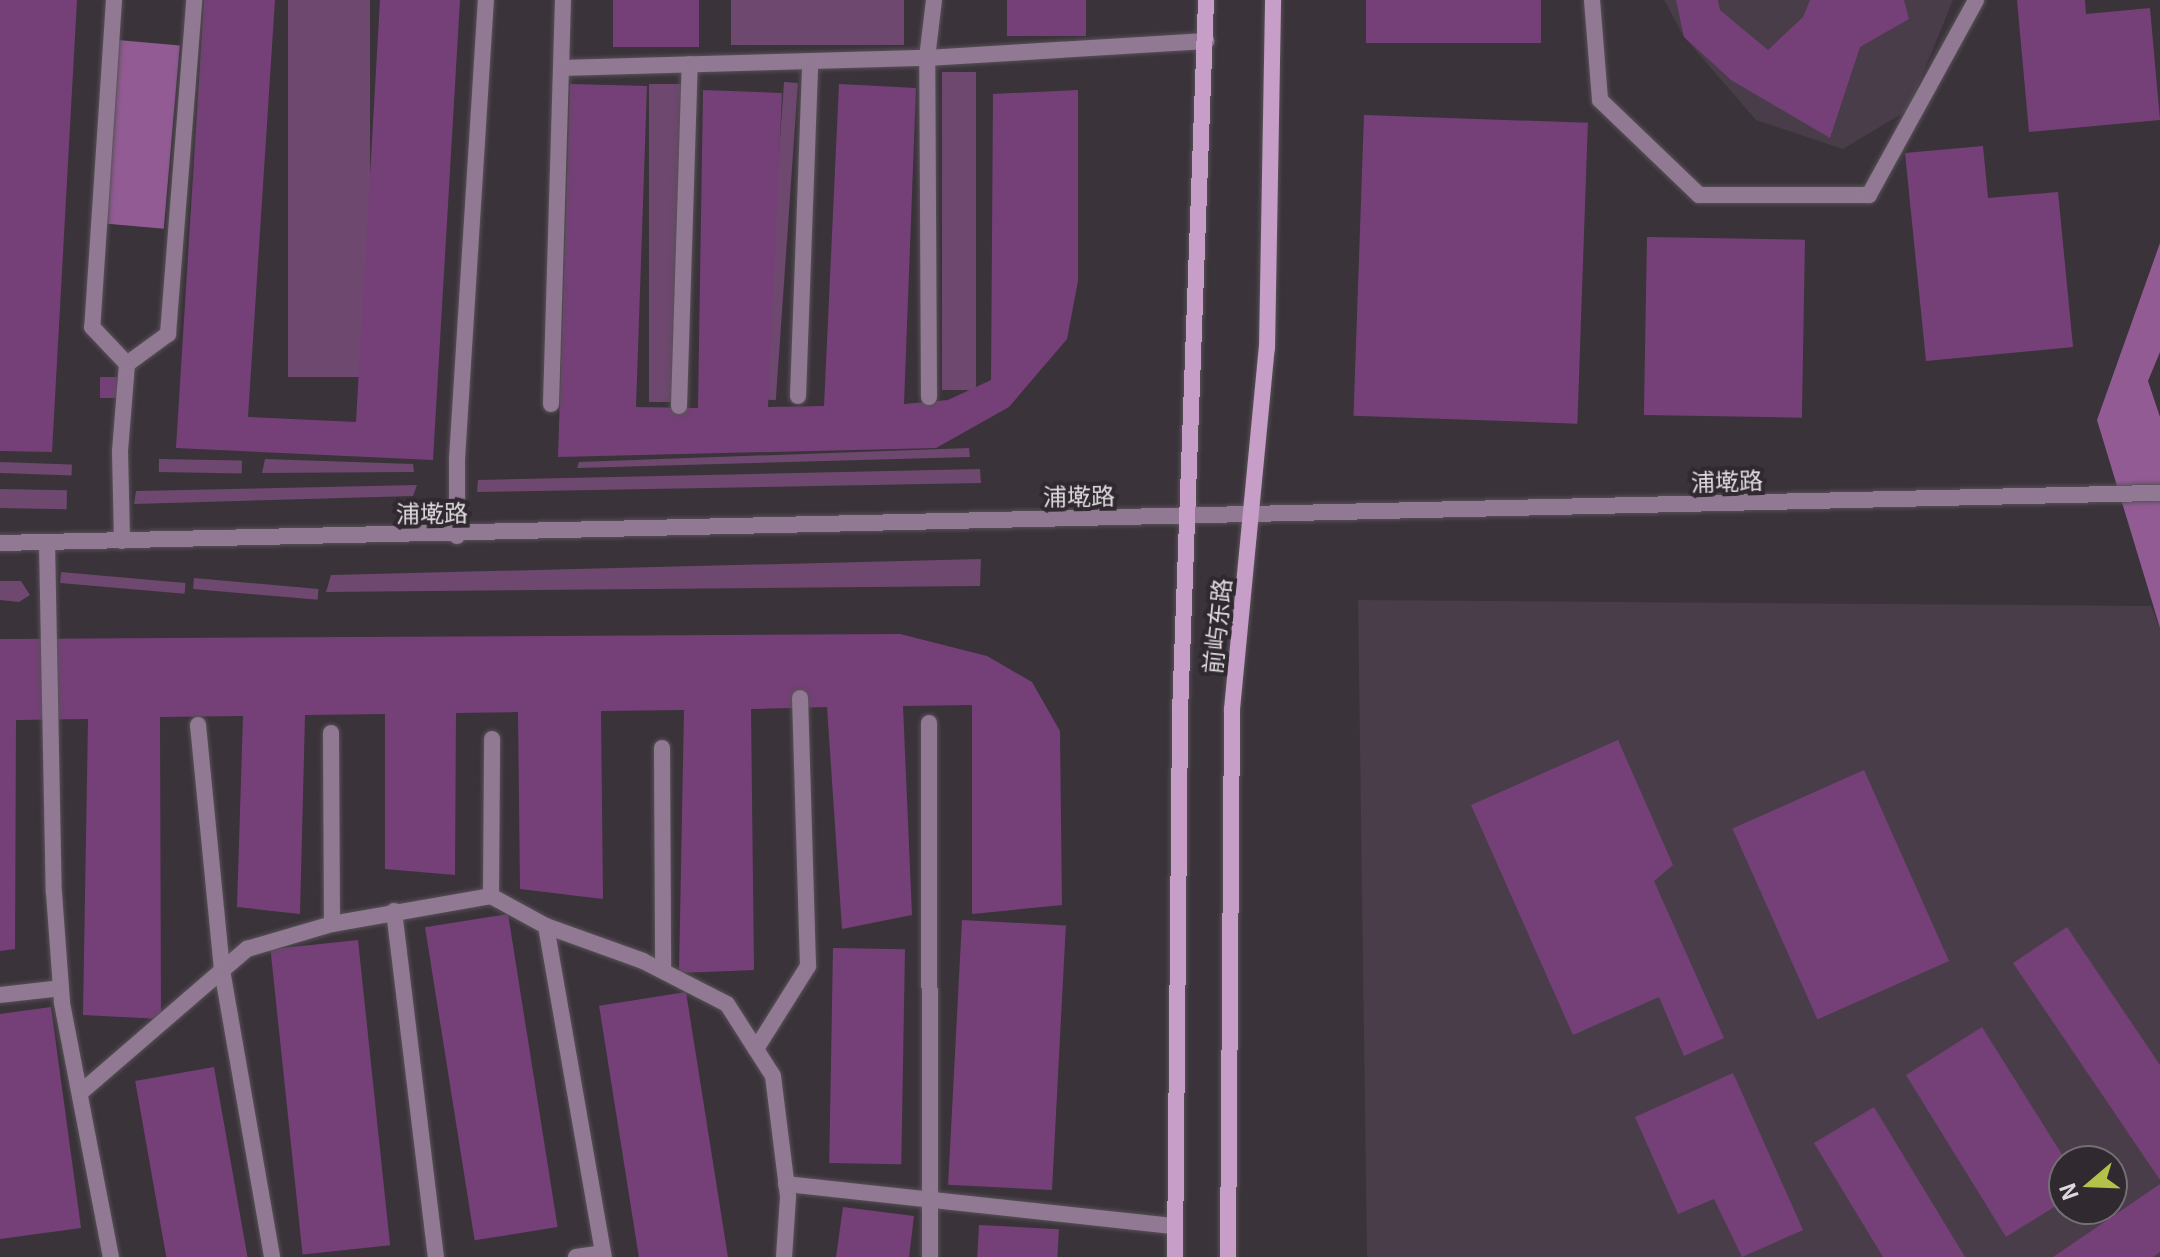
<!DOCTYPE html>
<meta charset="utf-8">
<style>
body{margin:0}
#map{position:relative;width:2160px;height:1257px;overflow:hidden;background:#3a333a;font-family:Georgia,"Noto Sans SC",serif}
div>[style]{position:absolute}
.built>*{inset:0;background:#483d48}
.green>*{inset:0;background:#6e486f;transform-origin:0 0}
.water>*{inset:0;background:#925b94;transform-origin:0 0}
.building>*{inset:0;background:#754078;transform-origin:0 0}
.roads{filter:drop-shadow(0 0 2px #575157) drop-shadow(0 0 2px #575157)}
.service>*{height:16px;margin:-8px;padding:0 8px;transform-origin:8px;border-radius:8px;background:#927993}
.tertiary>*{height:16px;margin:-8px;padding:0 8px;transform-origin:8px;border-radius:8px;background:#927993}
.secondary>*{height:16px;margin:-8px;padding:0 8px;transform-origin:8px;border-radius:8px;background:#c69ec7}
span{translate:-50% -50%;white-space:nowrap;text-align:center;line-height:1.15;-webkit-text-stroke:8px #302930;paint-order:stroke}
.street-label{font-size:24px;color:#ddd9dd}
.north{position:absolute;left:2048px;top:1145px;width:80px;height:80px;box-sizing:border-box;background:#302930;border:2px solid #756f75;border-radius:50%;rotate:251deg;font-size:22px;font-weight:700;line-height:32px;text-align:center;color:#ddd9dd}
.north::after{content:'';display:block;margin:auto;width:28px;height:36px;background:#b4c24a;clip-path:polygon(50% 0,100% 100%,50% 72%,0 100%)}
</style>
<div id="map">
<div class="built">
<i style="clip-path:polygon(1664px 0,1953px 0,1908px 110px,1843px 149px,1756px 120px,1684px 37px)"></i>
<i style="clip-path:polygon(evenodd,1358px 600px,2151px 606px,2160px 628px,2160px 1257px,1367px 1257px,1358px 600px,2064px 1161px,2112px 1161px,2112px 1209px,2064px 1209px,2064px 1161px)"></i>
</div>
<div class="green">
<i style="left:288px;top:0;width:82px;height:377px"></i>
<i style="left:731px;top:0;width:173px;height:45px"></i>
<i style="left:942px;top:72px;width:34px;height:318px"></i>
<i style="left:784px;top:82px;width:14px;height:318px;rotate:4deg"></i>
<i style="left:649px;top:84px;width:34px;height:318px"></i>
<i style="clip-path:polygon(969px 448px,970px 457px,577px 468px,579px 462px)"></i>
<i style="left:159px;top:459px;width:83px;height:13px;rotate:1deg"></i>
<i style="clip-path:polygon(265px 459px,413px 464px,414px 472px,262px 473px)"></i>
<i style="left:0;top:462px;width:72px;height:11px;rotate:2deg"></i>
<i style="clip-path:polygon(980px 469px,981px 483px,477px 492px,478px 480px)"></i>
<i style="clip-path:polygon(417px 485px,413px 496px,134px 504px,136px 491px)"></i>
<i style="left:0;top:489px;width:67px;height:19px;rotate:1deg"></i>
<i style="clip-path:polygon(981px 559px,980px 586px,326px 592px,331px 575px)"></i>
<i style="left:61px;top:572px;width:125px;height:11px;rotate:5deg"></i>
<i style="left:194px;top:578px;width:125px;height:11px;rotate:5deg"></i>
<i style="clip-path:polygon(0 581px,21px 581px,30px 595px,19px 602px,0 600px)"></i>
</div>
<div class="water">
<i style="left:118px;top:40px;width:62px;height:184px;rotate:5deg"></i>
<i style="clip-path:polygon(2160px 243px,2160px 352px,2148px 381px,2160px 417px,2160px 628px,2097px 420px)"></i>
</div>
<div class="building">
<i style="clip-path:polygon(0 0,77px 0,52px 452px,0 451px)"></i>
<i style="clip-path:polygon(204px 0,275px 0,248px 417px,356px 422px,380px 0,460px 0,433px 460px,176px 448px)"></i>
<i style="left:613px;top:0;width:86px;height:47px"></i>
<i style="left:1007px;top:0;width:79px;height:36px"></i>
<i style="left:1366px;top:0;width:175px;height:43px"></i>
<i style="clip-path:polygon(1676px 0,1718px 0,1720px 10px,1768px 50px,1803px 17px,1810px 0,1904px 0,1909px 19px,1860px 47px,1830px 138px,1731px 80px,1684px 37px)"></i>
<i style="clip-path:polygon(2017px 0,2085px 0,2086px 14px,2150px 8px,2160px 120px,2029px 132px)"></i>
<i style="clip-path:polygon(570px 84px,647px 86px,636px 407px,698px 408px,703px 90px,782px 93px,768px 407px,824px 406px,839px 84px,916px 88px,904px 404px,948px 400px,991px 380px,993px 94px,1078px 90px,1078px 281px,1067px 339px,1009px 407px,936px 448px,558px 457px)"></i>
<i style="left:1364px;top:115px;width:224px;height:301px;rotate:2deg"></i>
<i style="clip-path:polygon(1983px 146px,1988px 198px,2058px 192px,2073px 347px,1926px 361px,1905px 153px)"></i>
<i style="left:1647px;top:237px;width:158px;height:178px;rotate:1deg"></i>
<i style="left:100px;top:377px;width:17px;height:21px"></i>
<i style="clip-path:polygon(900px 634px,987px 656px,1032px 682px,1060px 731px,1062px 905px,972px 914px,972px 705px,903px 706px,912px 915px,842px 929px,827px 707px,751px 709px,754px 970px,679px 973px,684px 710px,601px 711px,603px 899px,520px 889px,518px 712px,456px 713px,455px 875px,385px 869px,385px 714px,305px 715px,300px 914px,237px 907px,243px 716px,160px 717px,161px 1019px,83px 1015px,88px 719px,16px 720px,15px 949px,0 951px,0 639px)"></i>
<i style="clip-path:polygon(1618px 740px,1673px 865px,1654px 881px,1724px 1038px,1684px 1056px,1659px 997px,1573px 1035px,1471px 805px)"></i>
<i style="left:1864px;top:770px;width:209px;height:144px;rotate:66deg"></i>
<i style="left:508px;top:914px;width:317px;height:84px;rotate:81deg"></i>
<i style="left:962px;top:920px;width:104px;height:265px;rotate:3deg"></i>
<i style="clip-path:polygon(2067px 927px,2160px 1065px,2160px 1180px,2013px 963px)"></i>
<i style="left:358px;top:940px;width:307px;height:88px;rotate:84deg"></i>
<i style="left:833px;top:948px;width:72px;height:215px;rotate:1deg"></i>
<i style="left:686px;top:992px;width:268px;height:88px;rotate:81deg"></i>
<i style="clip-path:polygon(51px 1007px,81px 1228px,0 1239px,0 1014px)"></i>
<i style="clip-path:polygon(1982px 1027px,2066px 1161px,2064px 1201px,2006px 1237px,1906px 1075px)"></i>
<i style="left:214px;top:1067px;width:193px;height:80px;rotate:80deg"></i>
<i style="clip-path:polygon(1733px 1073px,1803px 1230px,1742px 1257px,1714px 1199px,1678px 1214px,1635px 1117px)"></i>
<i style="clip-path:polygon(1874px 1107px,1965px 1257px,1883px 1257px,1814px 1143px)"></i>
<i style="clip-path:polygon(2160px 1184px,2160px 1252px,2153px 1257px,2053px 1257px)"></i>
<i style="clip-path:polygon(843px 1207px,914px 1216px,909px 1257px,836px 1257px)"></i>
<i style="left:979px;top:1225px;width:80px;height:32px;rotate:3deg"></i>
</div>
<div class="roads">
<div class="service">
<i style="left:114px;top:0;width:328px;rotate:93.8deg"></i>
<i style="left:92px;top:327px;width:51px;rotate:46.6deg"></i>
<i style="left:127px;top:364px;width:87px;rotate:94.6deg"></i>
<i style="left:120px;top:451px;width:90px;rotate:88.7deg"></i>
<i style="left:563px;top:0;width:68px;rotate:91.7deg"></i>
<i style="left:561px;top:68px;width:366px;rotate:-1.6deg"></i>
<i style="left:927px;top:58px;width:280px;rotate:-3.5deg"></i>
<i style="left:1592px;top:0;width:100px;rotate:85.4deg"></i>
<i style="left:1600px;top:100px;width:137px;rotate:43.8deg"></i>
<i style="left:1699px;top:195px;width:170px"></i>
<i style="left:1869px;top:195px;width:222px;rotate:-61.2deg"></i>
<i style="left:127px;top:364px;width:51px;rotate:-36.2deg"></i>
<i style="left:168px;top:334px;width:335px;rotate:-85.5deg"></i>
<i style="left:798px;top:396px;width:335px;rotate:-87.9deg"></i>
<i style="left:929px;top:397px;width:339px;rotate:-90.3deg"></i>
<i style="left:927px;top:58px;width:58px;rotate:-83.1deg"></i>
<i style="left:551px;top:404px;width:336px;rotate:-88.3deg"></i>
<i style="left:679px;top:406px;width:342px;rotate:-88.2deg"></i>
<i style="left:457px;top:536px;width:77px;rotate:-90deg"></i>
<i style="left:457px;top:459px;width:460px;rotate:-86.4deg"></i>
<i style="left:47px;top:543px;width:350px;rotate:88.9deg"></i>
<i style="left:54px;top:893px;width:110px;rotate:85.8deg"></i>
<i style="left:62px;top:1003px;width:259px;rotate:79.1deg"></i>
<i style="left:929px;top:723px;width:534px;rotate:89.89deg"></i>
<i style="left:198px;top:725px;width:246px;rotate:84.4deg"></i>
<i style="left:222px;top:970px;width:291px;rotate:80.1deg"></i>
<i style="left:331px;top:733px;width:191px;rotate:89.7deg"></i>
<i style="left:662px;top:748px;width:223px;rotate:89.7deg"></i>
<i style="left:491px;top:896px;width:157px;rotate:-89.6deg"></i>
<i style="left:394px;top:911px;width:349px;rotate:83.1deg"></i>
<i style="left:546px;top:926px;width:336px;rotate:80.1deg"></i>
<i style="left:0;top:995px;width:61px;rotate:-6.5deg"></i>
<i style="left:756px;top:1049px;width:98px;rotate:-57.9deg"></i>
<i style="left:808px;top:966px;width:268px;rotate:-91.7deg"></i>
<i style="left:80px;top:1093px;width:221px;rotate:-40.8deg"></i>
<i style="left:247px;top:949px;width:89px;rotate:-16.4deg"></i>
<i style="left:332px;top:924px;width:161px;rotate:-10deg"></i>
<i style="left:491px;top:896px;width:63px;rotate:28.6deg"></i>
<i style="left:546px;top:926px;width:103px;rotate:19.8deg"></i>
<i style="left:643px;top:961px;width:94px;rotate:27.1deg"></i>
<i style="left:727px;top:1004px;width:85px;rotate:57.4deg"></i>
<i style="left:773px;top:1076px;width:122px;rotate:82.9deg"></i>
<i style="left:788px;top:1197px;width:60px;rotate:93.8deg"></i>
<i style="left:786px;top:1184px;width:390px;rotate:6.2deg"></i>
<i style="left:576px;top:1257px;width:27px;rotate:-8deg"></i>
</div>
<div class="tertiary">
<i style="left:0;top:543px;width:2161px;rotate:-1.33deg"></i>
</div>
<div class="secondary">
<i style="left:1175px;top:1257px;width:544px;rotate:-89.47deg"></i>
<i style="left:1180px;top:713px;width:713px;rotate:-87.91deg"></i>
<i style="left:1228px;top:1257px;width:548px;rotate:-89.58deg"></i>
<i style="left:1232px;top:709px;width:363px;rotate:-84.5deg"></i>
<i style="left:1267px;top:348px;width:348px;rotate:-89deg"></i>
</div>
</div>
<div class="street-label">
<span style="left:1727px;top:480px;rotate:-2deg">浦墘路</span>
<span style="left:1079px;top:495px;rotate:-1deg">浦墘路</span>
<span style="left:432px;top:512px;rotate:-1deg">浦墘路</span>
<span style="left:1216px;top:626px;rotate:-84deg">前屿东路</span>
</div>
<div class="north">N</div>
</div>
